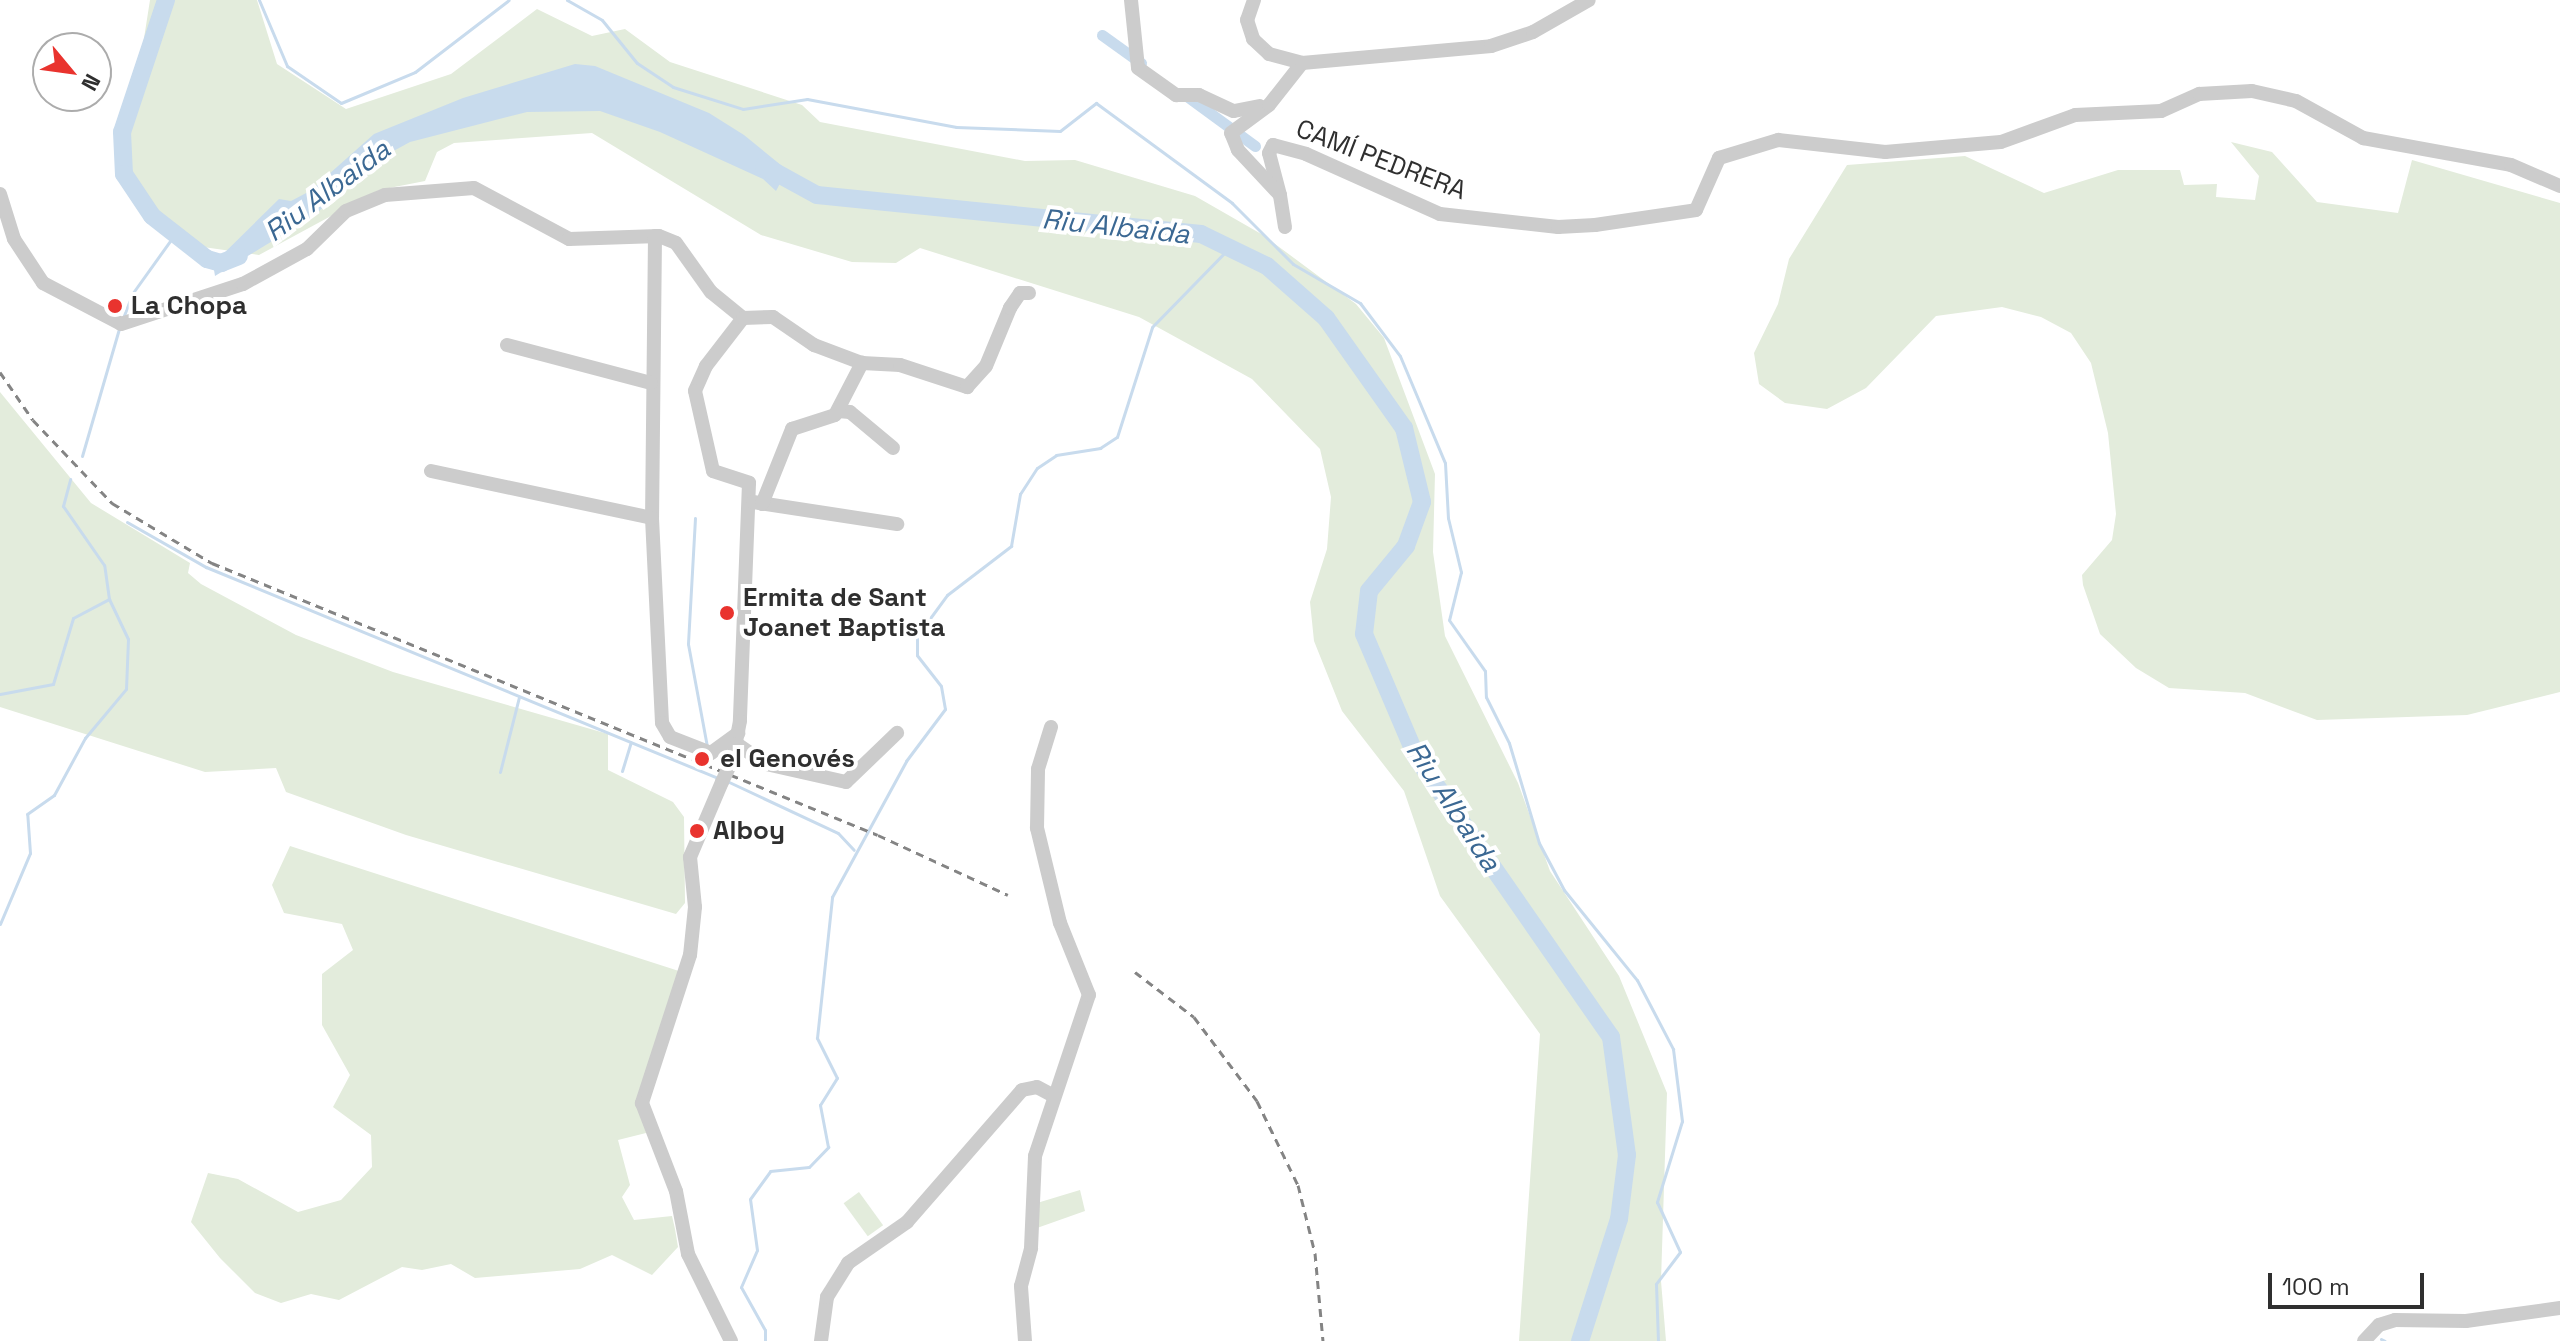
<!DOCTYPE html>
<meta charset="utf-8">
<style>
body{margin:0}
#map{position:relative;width:2560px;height:1341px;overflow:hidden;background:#fff;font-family:"Space Grotesk",sans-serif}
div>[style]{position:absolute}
.green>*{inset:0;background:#e3ecdc;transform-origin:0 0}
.water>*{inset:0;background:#c8dbed}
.stream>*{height:3px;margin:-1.5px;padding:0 1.5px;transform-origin:1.5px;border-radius:1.5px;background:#c8dbed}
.canal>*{height:11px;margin:-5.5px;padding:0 5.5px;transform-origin:5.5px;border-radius:5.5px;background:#c8dbed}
.river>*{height:18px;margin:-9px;padding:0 9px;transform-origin:9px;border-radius:9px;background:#c8dbed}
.minor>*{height:14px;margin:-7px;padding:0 7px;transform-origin:7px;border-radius:7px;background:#ccc}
.rail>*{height:3px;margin-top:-1.5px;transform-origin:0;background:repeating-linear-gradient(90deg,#848484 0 8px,transparent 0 14px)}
.minor-bridge>*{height:14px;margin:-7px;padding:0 7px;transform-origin:7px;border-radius:7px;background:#ccc}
.dots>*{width:22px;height:22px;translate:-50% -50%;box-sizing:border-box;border:4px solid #fff;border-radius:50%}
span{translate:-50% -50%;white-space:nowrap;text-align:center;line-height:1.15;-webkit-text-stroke:8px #fff;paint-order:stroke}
.street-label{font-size:26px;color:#2f2f2f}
.poi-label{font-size:26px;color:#2f2f2f;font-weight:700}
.left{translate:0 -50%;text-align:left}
.water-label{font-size:28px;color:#3b6893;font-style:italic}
.north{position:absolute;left:32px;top:32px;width:80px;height:80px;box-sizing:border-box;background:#fff;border:2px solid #acacac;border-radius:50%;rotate:119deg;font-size:22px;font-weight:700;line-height:32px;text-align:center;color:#2f2f2f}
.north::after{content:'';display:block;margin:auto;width:28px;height:36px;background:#e9332e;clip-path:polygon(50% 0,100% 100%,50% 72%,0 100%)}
.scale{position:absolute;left:2268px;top:1273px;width:156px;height:36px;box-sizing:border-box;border:4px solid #2f2f2f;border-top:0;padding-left:10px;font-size:24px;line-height:28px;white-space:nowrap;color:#2f2f2f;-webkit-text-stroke:6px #fff;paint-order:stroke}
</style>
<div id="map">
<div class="green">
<i style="clip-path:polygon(150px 0,257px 0,277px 64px,346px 109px,451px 74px,537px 9px,592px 36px,625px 29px,670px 62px,802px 105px,820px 122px,1025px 161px,1075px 160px,1195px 196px,1263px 235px,1356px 304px,1384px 338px,1435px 474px,1433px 552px,1445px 636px,1518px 783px,1550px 871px,1619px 976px,1667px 1093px,1661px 1281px,1666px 1341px,1519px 1341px,1540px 1034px,1440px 896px,1404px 791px,1342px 711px,1314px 641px,1310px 602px,1327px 549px,1331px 497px,1320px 449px,1252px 379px,1139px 317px,920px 248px,896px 263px,852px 262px,761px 235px,592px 133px,454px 143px,437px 152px,425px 181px,379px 190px,259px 255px,196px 246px,140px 198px,126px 153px)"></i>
<i style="clip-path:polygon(2231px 142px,2272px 152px,2317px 202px,2398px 213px,2412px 160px,2560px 203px,2560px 692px,2467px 715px,2317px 720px,2245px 693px,2169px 688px,2136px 668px,2100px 634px,2083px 585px,2082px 575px,2112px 540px,2116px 514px,2108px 433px,2091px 363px,2071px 333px,2041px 317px,2002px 307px,1936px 316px,1866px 388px,1827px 409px,1785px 403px,1759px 384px,1754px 353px,1778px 304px,1789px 259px,1847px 165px,1965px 156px,2044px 193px,2118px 170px,2180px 170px,2184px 185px,2217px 184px,2216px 197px,2255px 200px,2259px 176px)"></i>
<i style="clip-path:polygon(0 392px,91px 503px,190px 563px,188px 573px,201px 584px,296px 635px,393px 672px,608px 734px,608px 770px,673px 802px,684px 817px,685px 903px,676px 914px,406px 835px,286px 792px,276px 768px,205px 772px,0 707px)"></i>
<i style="clip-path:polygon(290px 846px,682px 972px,641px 1086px,646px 1133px,618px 1140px,630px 1185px,622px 1197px,634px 1220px,672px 1216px,675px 1229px,678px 1247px,652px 1275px,612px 1255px,580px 1269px,475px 1278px,451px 1264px,422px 1270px,402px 1267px,339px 1300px,311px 1294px,281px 1303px,255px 1293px,220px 1258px,191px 1222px,208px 1173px,238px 1179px,298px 1212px,341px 1200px,372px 1167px,371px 1135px,333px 1107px,350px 1075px,322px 1025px,322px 974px,353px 950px,342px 924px,284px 913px,272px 885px)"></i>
<i style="clip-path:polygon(1080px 1190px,1085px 1211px,1037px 1228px,1037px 1203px)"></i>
<i style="left:859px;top:1192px;width:41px;height:19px;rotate:54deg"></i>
</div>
<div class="water">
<i style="clip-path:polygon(575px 64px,595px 66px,709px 113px,744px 135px,787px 170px,776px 191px,763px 179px,660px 132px,600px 111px,527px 112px,410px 142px,366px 166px,315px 215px,215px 276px,213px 264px,279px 199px,291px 201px,310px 191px,374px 134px,463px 98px)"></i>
</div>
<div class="stream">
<i style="left:259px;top:0;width:72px;rotate:67deg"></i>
<i style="left:287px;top:66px;width:65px;rotate:34.4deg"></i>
<i style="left:341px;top:103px;width:80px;rotate:-22.7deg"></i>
<i style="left:415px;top:72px;width:118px;rotate:-37.5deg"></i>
<i style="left:567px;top:0;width:40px;rotate:29.7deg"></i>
<i style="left:602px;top:20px;width:55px;rotate:50.9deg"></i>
<i style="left:637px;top:63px;width:43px;rotate:33.7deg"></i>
<i style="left:673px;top:87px;width:73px;rotate:17.4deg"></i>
<i style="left:743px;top:109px;width:65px;rotate:-8.9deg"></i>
<i style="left:807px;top:99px;width:152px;rotate:10.6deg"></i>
<i style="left:956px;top:127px;width:104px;rotate:2.2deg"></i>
<i style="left:1060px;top:131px;width:46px;rotate:-37.9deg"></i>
<i style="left:1096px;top:103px;width:169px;rotate:36.3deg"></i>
<i style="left:1232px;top:203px;width:86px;rotate:45deg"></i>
<i style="left:1293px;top:264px;width:78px;rotate:30.2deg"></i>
<i style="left:1360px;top:303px;width:66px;rotate:53deg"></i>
<i style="left:1400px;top:356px;width:116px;rotate:67.2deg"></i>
<i style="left:1445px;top:463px;width:55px;rotate:86.9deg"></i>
<i style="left:1448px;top:518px;width:56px;rotate:76.5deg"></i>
<i style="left:1461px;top:572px;width:49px;rotate:104deg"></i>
<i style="left:1449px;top:620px;width:62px;rotate:54.8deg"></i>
<i style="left:1485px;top:671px;width:26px;rotate:88deg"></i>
<i style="left:1486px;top:697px;width:51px;rotate:63.4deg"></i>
<i style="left:1509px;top:743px;width:104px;rotate:73.3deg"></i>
<i style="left:1539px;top:843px;width:53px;rotate:62deg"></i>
<i style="left:1564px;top:890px;width:116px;rotate:51deg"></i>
<i style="left:1637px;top:980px;width:78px;rotate:62.4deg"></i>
<i style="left:1673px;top:1049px;width:73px;rotate:82.9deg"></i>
<i style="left:1682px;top:1121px;width:85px;rotate:107.2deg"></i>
<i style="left:1657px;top:1202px;width:55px;rotate:65.3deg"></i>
<i style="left:1680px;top:1252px;width:40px;rotate:127deg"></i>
<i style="left:1656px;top:1284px;width:57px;rotate:88deg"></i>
<i style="left:123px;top:318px;width:26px;rotate:-69deg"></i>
<i style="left:132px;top:294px;width:74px;rotate:-54.4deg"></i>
<i style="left:82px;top:456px;width:132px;rotate:-73.8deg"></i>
<i style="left:695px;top:518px;width:126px;rotate:93.2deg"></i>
<i style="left:688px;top:644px;width:105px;rotate:79.5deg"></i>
<i style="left:127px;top:522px;width:91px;rotate:29.7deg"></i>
<i style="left:206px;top:567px;width:554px;rotate:22.4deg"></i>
<i style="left:0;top:694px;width:54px;rotate:-10.7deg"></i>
<i style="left:53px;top:684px;width:69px;rotate:-73.1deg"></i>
<i style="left:73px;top:618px;width:41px;rotate:-27.8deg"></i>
<i style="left:622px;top:771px;width:30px;rotate:-73deg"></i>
<i style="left:500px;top:772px;width:77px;rotate:-75.8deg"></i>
<i style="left:729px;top:782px;width:120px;rotate:25.1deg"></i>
<i style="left:838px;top:833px;width:23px;rotate:47deg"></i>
<i style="left:0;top:924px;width:77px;rotate:-67.1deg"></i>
<i style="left:30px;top:853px;width:39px;rotate:-94deg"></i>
<i style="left:27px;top:814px;width:33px;rotate:-35deg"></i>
<i style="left:54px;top:795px;width:65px;rotate:-61.5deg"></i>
<i style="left:85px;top:738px;width:64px;rotate:-50.1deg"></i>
<i style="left:126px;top:689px;width:50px;rotate:-87.7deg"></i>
<i style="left:128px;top:639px;width:44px;rotate:-115.4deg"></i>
<i style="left:109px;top:599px;width:34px;rotate:-98deg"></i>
<i style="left:104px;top:565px;width:72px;rotate:-124.8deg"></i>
<i style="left:63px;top:506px;width:28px;rotate:-75deg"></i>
<i style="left:2381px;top:1339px;width:4px;rotate:27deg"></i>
<i style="left:765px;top:1341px;width:11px;rotate:-90deg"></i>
<i style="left:765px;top:1330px;width:49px;rotate:-119.2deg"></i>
<i style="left:741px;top:1287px;width:40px;rotate:-66.6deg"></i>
<i style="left:757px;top:1250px;width:51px;rotate:-97.8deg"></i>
<i style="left:750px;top:1199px;width:34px;rotate:-54deg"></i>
<i style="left:770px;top:1171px;width:39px;rotate:-6deg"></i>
<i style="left:809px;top:1167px;width:28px;rotate:-46deg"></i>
<i style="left:828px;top:1147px;width:43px;rotate:-100.8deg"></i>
<i style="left:820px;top:1105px;width:32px;rotate:-58deg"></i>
<i style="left:837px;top:1078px;width:45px;rotate:-116.6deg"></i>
<i style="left:817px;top:1038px;width:142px;rotate:-83.9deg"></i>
<i style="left:832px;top:897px;width:155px;rotate:-61.4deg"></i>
<i style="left:906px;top:761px;width:65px;rotate:-53.1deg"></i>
<i style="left:945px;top:709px;width:23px;rotate:-100deg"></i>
<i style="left:941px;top:686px;width:39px;rotate:-128deg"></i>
<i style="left:917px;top:655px;width:19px;rotate:-90deg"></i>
<i style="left:917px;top:636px;width:51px;rotate:-53.8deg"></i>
<i style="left:947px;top:595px;width:81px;rotate:-37.4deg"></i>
<i style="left:1011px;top:546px;width:53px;rotate:-80.2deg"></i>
<i style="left:1020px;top:494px;width:31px;rotate:-57deg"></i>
<i style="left:1037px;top:468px;width:23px;rotate:-34deg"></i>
<i style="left:1056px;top:455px;width:45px;rotate:-9deg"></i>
<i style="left:1100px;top:448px;width:20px;rotate:-33deg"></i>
<i style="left:1117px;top:437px;width:115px;rotate:-72.3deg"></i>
<i style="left:1152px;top:327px;width:110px;rotate:-45.7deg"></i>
</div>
<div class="canal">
<i style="left:1102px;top:35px;width:48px;rotate:35.7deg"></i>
<i style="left:1184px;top:94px;width:88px;rotate:36.2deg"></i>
</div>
<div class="river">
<i style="left:166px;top:0;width:139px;rotate:108.4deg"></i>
<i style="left:122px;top:132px;width:42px;rotate:87.3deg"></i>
<i style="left:124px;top:174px;width:50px;rotate:56.3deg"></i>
<i style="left:152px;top:216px;width:70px;rotate:38deg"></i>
<i style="left:207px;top:259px;width:15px;rotate:16deg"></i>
<i style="left:221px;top:263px;width:19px;rotate:-21deg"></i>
<i style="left:764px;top:166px;width:60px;rotate:28.7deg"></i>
<i style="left:817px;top:195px;width:386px;rotate:5.8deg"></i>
<i style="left:1201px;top:234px;width:73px;rotate:25.9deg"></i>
<i style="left:1267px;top:266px;width:79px;rotate:41.4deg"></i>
<i style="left:1326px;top:318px;width:135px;rotate:54.7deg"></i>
<i style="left:1404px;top:428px;width:76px;rotate:76.3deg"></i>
<i style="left:1422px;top:502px;width:47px;rotate:110deg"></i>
<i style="left:1406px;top:546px;width:58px;rotate:129.4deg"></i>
<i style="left:1369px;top:591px;width:43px;rotate:96.6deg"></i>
<i style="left:1364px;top:634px;width:135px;rotate:66.9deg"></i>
<i style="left:1417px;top:758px;width:340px;rotate:55.2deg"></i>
<i style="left:1611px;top:1037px;width:119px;rotate:82.3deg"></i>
<i style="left:1627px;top:1155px;width:64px;rotate:97.1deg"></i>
<i style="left:1619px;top:1219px;width:128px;rotate:107.7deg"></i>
</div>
<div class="minor">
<i style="left:1131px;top:0;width:68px;rotate:84.1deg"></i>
<i style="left:1138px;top:68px;width:47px;rotate:35.4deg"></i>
<i style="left:1176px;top:95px;width:23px"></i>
<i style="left:1199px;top:95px;width:38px;rotate:25deg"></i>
<i style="left:1234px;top:111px;width:26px;rotate:-11deg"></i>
<i style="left:1254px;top:0;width:21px;rotate:109deg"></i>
<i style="left:1247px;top:20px;width:20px;rotate:72deg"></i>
<i style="left:1253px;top:39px;width:22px;rotate:43deg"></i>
<i style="left:1269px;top:54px;width:34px;rotate:15deg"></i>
<i style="left:0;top:194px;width:47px;rotate:72.7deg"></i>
<i style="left:14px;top:239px;width:53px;rotate:56.6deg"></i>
<i style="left:43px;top:283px;width:88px;rotate:27.7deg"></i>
<i style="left:121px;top:324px;width:128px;rotate:-18.2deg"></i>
<i style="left:243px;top:284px;width:73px;rotate:-28.7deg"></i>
<i style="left:307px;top:249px;width:54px;rotate:-44.3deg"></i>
<i style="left:346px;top:211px;width:42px;rotate:-22.3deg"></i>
<i style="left:385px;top:195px;width:89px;rotate:-4.5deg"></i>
<i style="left:474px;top:188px;width:108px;rotate:28.2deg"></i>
<i style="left:569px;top:239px;width:90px;rotate:-1.9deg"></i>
<i style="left:659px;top:236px;width:18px;rotate:22deg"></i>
<i style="left:676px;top:243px;width:60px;rotate:54.5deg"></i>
<i style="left:711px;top:292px;width:41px;rotate:39.1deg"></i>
<i style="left:743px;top:318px;width:61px;rotate:127.6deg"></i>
<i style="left:706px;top:366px;width:27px;rotate:114deg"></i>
<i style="left:695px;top:391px;width:82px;rotate:77.3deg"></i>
<i style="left:713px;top:471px;width:38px;rotate:18deg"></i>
<i style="left:749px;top:483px;width:238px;rotate:92.2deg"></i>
<i style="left:740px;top:721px;width:38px;rotate:101deg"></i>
<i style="left:1280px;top:195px;width:43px;rotate:-104.7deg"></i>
<i style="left:1269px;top:153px;width:9px;rotate:-63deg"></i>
<i style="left:1273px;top:145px;width:34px;rotate:15deg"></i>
<i style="left:1306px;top:154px;width:147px;rotate:24.1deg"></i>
<i style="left:1440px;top:214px;width:119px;rotate:6.3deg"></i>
<i style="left:1558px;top:227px;width:37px;rotate:-3deg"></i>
<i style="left:1595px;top:225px;width:102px;rotate:-8.4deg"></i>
<i style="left:1696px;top:210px;width:57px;rotate:-66.1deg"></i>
<i style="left:1719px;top:158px;width:62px;rotate:-17deg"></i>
<i style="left:1778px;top:140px;width:108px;rotate:6.4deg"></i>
<i style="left:1885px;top:152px;width:116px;rotate:-4.9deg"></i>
<i style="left:2001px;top:142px;width:79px;rotate:-20deg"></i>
<i style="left:2075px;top:115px;width:86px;rotate:-2.7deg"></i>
<i style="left:2161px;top:111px;width:42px;rotate:-24.1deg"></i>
<i style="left:2199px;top:94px;width:53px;rotate:-3.2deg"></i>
<i style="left:2252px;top:91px;width:45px;rotate:12.8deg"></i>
<i style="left:2296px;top:101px;width:77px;rotate:28.9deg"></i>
<i style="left:2363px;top:138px;width:150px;rotate:10.3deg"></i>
<i style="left:2511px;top:165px;width:53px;rotate:23.2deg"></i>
<i style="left:1285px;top:227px;width:32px;rotate:-99deg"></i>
<i style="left:1280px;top:195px;width:62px;rotate:-133deg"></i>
<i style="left:1238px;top:150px;width:18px;rotate:-112deg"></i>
<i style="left:1231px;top:133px;width:47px;rotate:-36.4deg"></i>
<i style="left:1269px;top:105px;width:53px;rotate:-51.8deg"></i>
<i style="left:1302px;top:63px;width:190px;rotate:-5.1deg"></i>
<i style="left:1491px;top:46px;width:44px;rotate:-18.4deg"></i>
<i style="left:1533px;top:32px;width:64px;rotate:-29.7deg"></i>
<i style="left:655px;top:236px;width:282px;rotate:90.6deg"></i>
<i style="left:652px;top:518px;width:205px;rotate:87.2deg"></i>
<i style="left:662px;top:723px;width:16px;rotate:60deg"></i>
<i style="left:670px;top:737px;width:44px;rotate:21.3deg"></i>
<i style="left:711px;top:753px;width:34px;rotate:-36deg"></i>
<i style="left:743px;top:318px;width:30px;rotate:-2deg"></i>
<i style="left:773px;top:317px;width:50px;rotate:34.3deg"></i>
<i style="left:814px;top:345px;width:51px;rotate:20.6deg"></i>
<i style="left:507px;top:345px;width:149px;rotate:14.8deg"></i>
<i style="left:838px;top:411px;width:12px;rotate:5deg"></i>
<i style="left:850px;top:412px;width:56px;rotate:39.9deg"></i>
<i style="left:431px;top:471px;width:226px;rotate:12deg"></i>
<i style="left:753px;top:502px;width:146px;rotate:8.7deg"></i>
<i style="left:762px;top:504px;width:81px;rotate:-68.2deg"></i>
<i style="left:792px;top:429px;width:45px;rotate:-18deg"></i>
<i style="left:835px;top:415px;width:59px;rotate:-62.6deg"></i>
<i style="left:862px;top:363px;width:38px;rotate:3deg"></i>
<i style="left:900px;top:365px;width:71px;rotate:18.2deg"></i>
<i style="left:967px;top:387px;width:28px;rotate:-48deg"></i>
<i style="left:986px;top:366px;width:63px;rotate:-67.5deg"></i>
<i style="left:1010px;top:308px;width:18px;rotate:-56deg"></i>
<i style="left:1020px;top:293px;width:9px"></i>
<i style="left:737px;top:744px;width:35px;rotate:35deg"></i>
<i style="left:766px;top:764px;width:82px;rotate:12.7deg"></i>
<i style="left:846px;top:782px;width:71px;rotate:-43.9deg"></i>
<i style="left:722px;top:782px;width:82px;rotate:113.1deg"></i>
<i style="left:690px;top:857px;width:50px;rotate:84.3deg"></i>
<i style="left:695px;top:907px;width:48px;rotate:95.9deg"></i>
<i style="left:690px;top:955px;width:156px;rotate:108deg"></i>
<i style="left:642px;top:1103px;width:94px;rotate:68.9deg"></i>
<i style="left:676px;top:1191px;width:64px;rotate:79.2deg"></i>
<i style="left:688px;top:1254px;width:97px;rotate:63.7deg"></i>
<i style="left:821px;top:1341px;width:44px;rotate:-82.2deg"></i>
<i style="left:827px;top:1297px;width:40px;rotate:-58deg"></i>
<i style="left:848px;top:1263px;width:72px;rotate:-34.8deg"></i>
<i style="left:907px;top:1222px;width:175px;rotate:-48.9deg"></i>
<i style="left:1022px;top:1090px;width:15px;rotate:-11deg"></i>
<i style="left:1037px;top:1087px;width:17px;rotate:28deg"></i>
<i style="left:1025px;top:1341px;width:55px;rotate:-94.2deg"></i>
<i style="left:1021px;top:1286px;width:39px;rotate:-75deg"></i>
<i style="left:1031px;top:1248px;width:92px;rotate:-87.5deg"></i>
<i style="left:1035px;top:1156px;width:170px;rotate:-71.5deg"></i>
<i style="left:1089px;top:995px;width:78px;rotate:-111.9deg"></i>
<i style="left:1060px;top:923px;width:98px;rotate:-103.6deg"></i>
<i style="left:1037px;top:828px;width:59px;rotate:-89deg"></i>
<i style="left:1038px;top:769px;width:44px;rotate:-72.8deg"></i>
<i style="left:2364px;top:1341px;width:22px;rotate:-47deg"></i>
<i style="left:2379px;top:1325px;width:17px;rotate:-17deg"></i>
<i style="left:2395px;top:1320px;width:71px;rotate:0.8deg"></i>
<i style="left:2466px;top:1321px;width:95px;rotate:-7.9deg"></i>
</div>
<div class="rail">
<i style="left:0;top:372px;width:58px;rotate:55.5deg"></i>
<i style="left:33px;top:420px;width:115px;rotate:46.4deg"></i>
<i style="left:112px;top:503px;width:117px;rotate:31deg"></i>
<i style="left:212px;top:563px;width:719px;rotate:22.22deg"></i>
<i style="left:878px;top:835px;width:143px;rotate:24.8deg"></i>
<i style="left:1135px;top:972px;width:74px;rotate:37.3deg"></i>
<i style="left:1194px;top:1017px;width:105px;rotate:53.1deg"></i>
<i style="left:1257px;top:1101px;width:93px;rotate:64deg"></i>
<i style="left:1298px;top:1185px;width:70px;rotate:76deg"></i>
<i style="left:1315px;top:1253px;width:88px;rotate:84.8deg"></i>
</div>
<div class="minor-bridge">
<i style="left:722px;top:782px;width:26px;rotate:-65deg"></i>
</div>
<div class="dots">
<i style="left:115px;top:306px;background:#e9332e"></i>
<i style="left:727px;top:613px;background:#e9332e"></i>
<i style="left:702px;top:759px;background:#e9332e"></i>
<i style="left:697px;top:831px;background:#e9332e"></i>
</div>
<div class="street-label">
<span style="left:1381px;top:160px;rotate:21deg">CAMÍ PEDRERA</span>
</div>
<div class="poi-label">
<span class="left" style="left:131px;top:306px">La Chopa</span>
<span class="left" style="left:743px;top:613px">Ermita de Sant<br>Joanet Baptista</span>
<span class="left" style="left:720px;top:759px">el Genovés</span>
<span class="left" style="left:713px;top:831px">Alboy</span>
</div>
<div class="water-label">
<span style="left:327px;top:190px;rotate:-37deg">Riu Albaida</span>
<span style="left:1116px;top:226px;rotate:6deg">Riu Albaida</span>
<span style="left:1454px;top:806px;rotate:57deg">Riu Albaida</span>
</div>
<div class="north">N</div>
<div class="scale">100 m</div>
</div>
